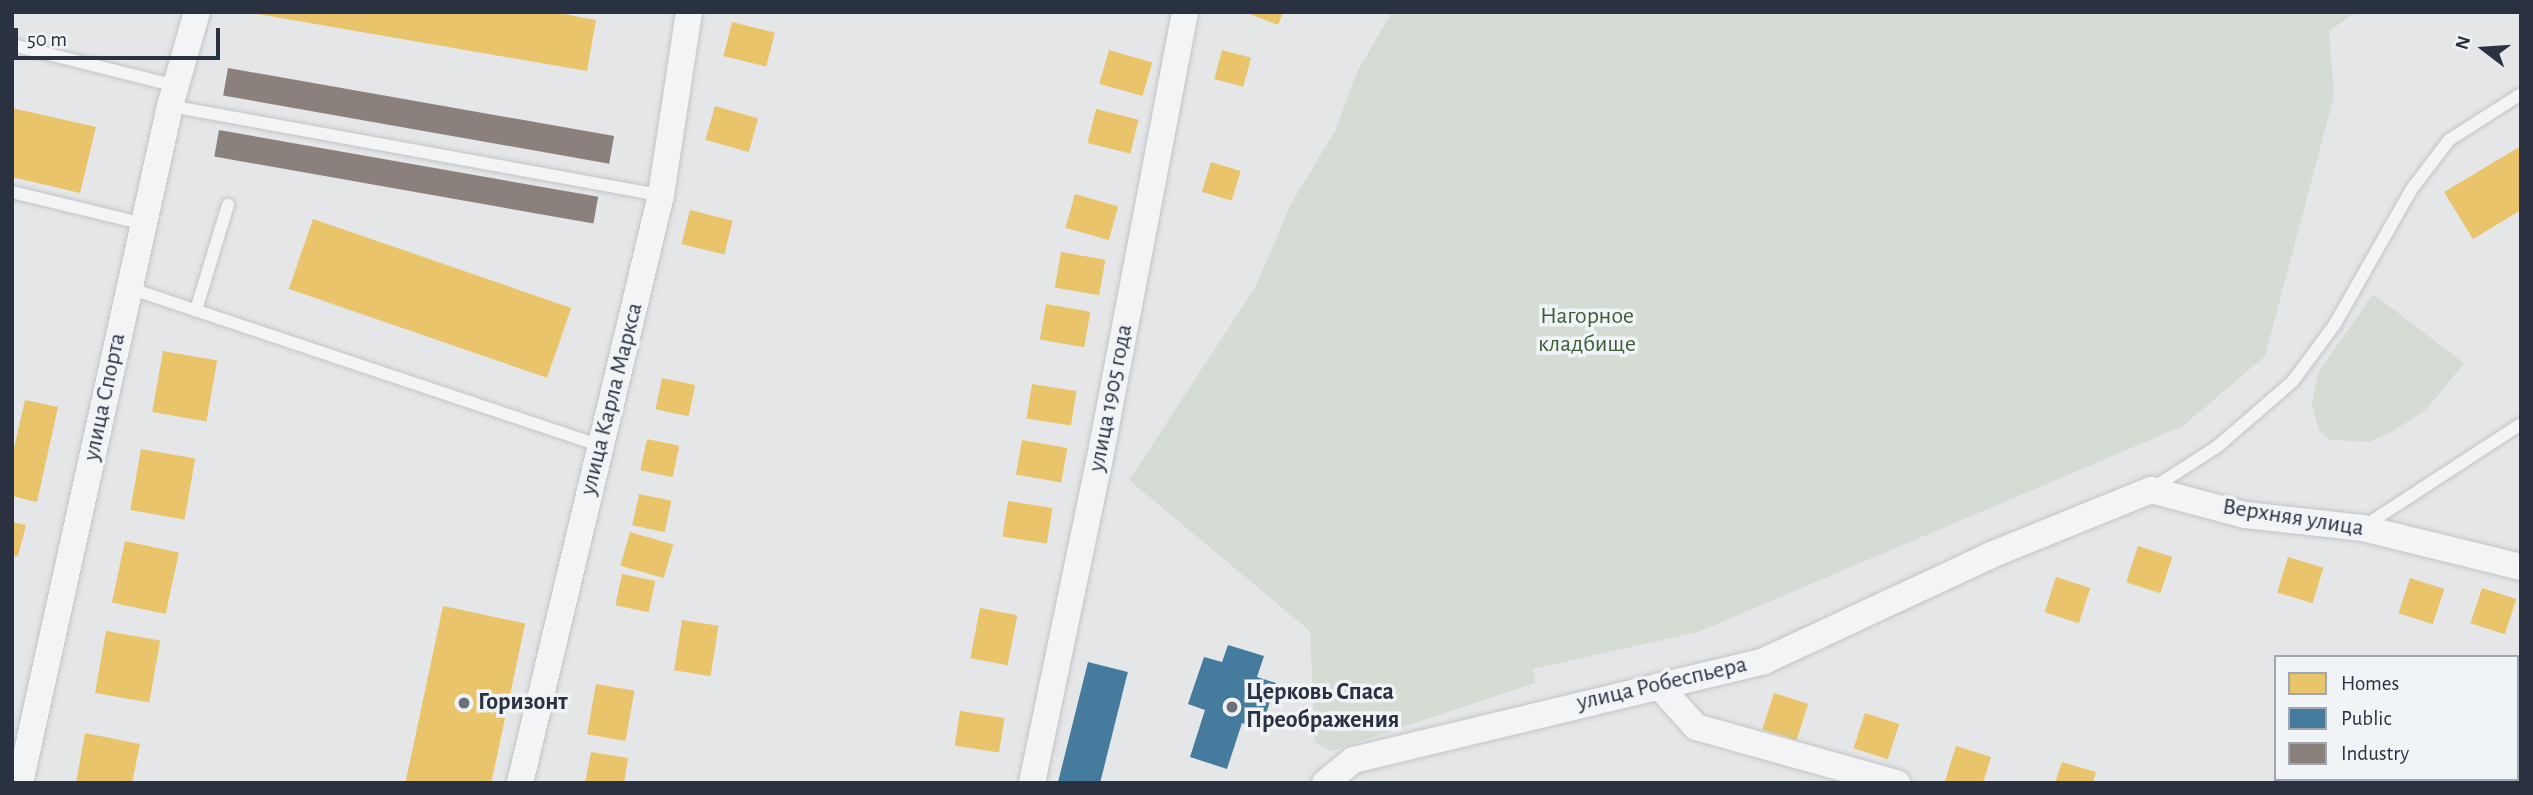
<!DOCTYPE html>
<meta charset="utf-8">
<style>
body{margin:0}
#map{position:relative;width:2533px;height:795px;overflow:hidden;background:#e4e6e8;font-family:"Alegreya Sans",sans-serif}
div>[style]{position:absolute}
.green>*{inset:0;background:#d4dcd4}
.homes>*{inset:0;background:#e9c46a;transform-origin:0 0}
.public>*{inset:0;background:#457b9d;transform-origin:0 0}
.industry>*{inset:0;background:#8a817c;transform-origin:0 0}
.roads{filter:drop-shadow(0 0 2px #c2c4c6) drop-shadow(0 0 2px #c2c4c6)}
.lane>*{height:12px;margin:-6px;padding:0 6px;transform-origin:6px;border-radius:6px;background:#f2f4f5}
.street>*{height:26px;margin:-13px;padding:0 13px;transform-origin:13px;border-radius:13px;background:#f2f4f5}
.dots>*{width:19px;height:19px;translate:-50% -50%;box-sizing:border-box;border:4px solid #f1f4f7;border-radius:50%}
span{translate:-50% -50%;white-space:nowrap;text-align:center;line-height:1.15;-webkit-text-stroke:7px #f1f4f7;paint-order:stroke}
.park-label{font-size:24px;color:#3e5e37}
.street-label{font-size:24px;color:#2a3242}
.poi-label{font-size:24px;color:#2a3242;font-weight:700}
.left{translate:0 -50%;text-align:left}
.frame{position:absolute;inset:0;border:14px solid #2a3242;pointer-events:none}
.legend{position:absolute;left:2274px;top:655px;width:245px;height:126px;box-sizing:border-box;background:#f1f4f7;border:2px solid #a1a6af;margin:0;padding:9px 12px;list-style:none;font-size:21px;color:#2a3242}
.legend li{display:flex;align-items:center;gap:14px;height:35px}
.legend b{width:35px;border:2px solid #a1a6af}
.north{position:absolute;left:2449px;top:14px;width:70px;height:70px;-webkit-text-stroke:5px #f1f4f7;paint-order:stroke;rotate:287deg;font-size:19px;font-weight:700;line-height:28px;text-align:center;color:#2a3242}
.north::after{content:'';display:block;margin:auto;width:24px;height:32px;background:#2a3242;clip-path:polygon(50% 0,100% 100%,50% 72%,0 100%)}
.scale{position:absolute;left:14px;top:28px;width:206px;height:32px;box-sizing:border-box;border:4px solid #2a3242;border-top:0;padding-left:9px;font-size:21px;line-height:24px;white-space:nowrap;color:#2a3242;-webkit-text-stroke:5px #f1f4f7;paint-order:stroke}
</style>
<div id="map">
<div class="green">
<i style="clip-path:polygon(1392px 12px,2357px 12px,2329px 31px,2334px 96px,2265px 356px,2183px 426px,1698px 632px,1533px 669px,1535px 683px,1331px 751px,1315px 742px,1310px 631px,1129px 480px,1255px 288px,1291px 204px,1335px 131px,1357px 72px)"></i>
<i style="clip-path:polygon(2373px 294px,2464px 363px,2427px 409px,2393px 431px,2369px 442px,2331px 440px,2319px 431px,2312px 404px,2318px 373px)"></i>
</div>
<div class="homes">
<i style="clip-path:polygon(553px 12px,596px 20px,587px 71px,258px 14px)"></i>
<i style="clip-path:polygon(1245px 12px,1283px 12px,1278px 25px)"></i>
<i style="left:732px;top:22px;width:44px;height:35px;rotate:14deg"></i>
<i style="left:1109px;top:50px;width:45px;height:35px;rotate:16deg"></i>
<i style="left:1222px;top:50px;width:30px;height:30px;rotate:15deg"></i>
<i style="left:715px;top:106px;width:45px;height:35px;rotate:16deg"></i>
<i style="clip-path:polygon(12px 108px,96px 127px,80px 193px,12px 177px)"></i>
<i style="left:1096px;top:109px;width:44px;height:35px;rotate:14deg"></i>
<i style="clip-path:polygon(2521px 146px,2521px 210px,2473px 239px,2444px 192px)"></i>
<i style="left:1211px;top:162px;width:31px;height:31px;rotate:17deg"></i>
<i style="left:1075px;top:194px;width:45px;height:35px;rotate:16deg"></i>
<i style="left:690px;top:210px;width:44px;height:35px;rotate:14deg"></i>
<i style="left:313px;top:219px;width:273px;height:74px;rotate:19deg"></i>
<i style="left:1061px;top:252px;width:45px;height:36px;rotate:10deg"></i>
<i style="left:1046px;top:304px;width:45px;height:36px;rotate:10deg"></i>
<i style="left:163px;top:351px;width:55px;height:62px;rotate:10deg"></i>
<i style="left:662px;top:378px;width:34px;height:32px;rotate:12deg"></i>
<i style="left:1032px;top:384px;width:45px;height:35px;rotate:9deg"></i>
<i style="clip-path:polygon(25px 400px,58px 407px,37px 502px,12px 496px,12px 457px)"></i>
<i style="left:647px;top:439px;width:33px;height:32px;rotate:12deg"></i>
<i style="left:1022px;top:440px;width:46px;height:35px;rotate:10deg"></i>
<i style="left:141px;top:449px;width:55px;height:62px;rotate:10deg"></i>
<i style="left:639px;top:494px;width:33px;height:32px;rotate:12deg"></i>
<i style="left:1008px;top:501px;width:45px;height:36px;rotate:9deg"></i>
<i style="clip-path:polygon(12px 522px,26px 525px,18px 556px,12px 555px)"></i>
<i style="left:630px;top:532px;width:45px;height:35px;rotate:16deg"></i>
<i style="left:125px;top:541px;width:55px;height:63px;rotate:12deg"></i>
<i style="left:2138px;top:546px;width:36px;height:38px;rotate:18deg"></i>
<i style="left:2288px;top:557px;width:37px;height:37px;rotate:17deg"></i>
<i style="left:622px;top:574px;width:34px;height:32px;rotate:12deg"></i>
<i style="left:2056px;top:577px;width:36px;height:37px;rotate:18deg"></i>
<i style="left:2410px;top:578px;width:36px;height:37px;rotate:18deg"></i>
<i style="left:2482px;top:588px;width:36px;height:37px;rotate:18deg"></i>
<i style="left:443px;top:606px;width:84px;height:181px;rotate:12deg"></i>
<i style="left:980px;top:608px;width:38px;height:51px;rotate:11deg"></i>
<i style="left:682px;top:620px;width:37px;height:51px;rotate:9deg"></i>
<i style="left:106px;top:631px;width:55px;height:63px;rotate:10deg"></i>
<i style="left:596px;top:684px;width:39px;height:51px;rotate:10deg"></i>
<i style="left:1774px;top:693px;width:36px;height:38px;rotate:18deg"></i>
<i style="left:960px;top:711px;width:45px;height:35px;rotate:9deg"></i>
<i style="left:1865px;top:713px;width:36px;height:37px;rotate:18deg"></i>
<i style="clip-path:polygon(85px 733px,140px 744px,132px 783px,76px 783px)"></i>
<i style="clip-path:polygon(1956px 746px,1991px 757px,1983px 783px,1945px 781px)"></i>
<i style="clip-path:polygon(591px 752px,628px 758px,624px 783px,585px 783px)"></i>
<i style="clip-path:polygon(2062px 762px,2096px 772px,2093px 783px,2055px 783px)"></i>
</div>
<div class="public">
<i style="clip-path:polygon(1228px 645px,1264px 656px,1257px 677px,1276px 683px,1261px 729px,1242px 723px,1227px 769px,1190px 757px,1205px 710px,1188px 704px,1204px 657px,1222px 662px)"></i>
<i style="left:1088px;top:662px;width:41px;height:125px;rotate:14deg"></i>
</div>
<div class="industry">
<i style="left:228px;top:68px;width:392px;height:28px;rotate:10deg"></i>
<i style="left:219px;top:130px;width:385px;height:27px;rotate:10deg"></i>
</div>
<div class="roads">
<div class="lane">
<i style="left:12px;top:45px;width:170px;rotate:14deg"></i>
<i style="left:170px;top:106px;width:499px;rotate:10.3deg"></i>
<i style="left:12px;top:192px;width:136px;rotate:13.6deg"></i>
<i style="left:129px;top:288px;width:498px;rotate:18.5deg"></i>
<i style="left:196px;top:310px;width:110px;rotate:-73.1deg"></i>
<i style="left:2153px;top:488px;width:77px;rotate:-32.9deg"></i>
<i style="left:2218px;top:446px;width:99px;rotate:-40.9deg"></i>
<i style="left:2293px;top:381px;width:71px;rotate:-53.6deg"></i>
<i style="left:2335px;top:324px;width:154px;rotate:-60.4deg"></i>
<i style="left:2411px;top:190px;width:63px;rotate:-52.8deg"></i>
<i style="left:2449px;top:140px;width:85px;rotate:-32.6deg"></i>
<i style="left:2363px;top:527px;width:189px;rotate:-33.1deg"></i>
</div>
<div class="street">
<i style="left:1659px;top:686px;width:55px;rotate:47.9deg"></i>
<i style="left:1696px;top:727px;width:209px;rotate:15.6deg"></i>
<i style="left:20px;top:783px;width:693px;rotate:-77.51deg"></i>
<i style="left:170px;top:106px;width:98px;rotate:-74deg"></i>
<i style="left:520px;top:783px;width:605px;rotate:-76.52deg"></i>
<i style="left:661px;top:195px;width:185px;rotate:-81.3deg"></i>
<i style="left:1032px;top:783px;width:327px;rotate:-78.2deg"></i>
<i style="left:1099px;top:463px;width:459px;rotate:-79.2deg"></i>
<i style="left:1325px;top:783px;width:36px;rotate:-39deg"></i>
<i style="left:1353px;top:760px;width:423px;rotate:-13.5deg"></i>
<i style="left:1764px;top:661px;width:251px;rotate:-25deg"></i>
<i style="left:1991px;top:555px;width:173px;rotate:-22.1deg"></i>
<i style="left:2151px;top:490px;width:97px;rotate:14.9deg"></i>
<i style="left:2245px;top:515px;width:118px;rotate:6.3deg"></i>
<i style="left:2362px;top:528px;width:164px;rotate:13.8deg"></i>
</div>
</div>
<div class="dots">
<i style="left:464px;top:703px;background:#6b717c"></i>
<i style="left:1232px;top:707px;background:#6b717c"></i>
</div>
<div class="park-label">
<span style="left:1587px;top:331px">Нагорное<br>кладбище</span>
</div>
<div class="street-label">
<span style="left:105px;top:397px;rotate:-78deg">улица Спорта</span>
<span style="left:1111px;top:398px;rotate:-79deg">улица 1905 года</span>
<span style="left:612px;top:399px;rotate:-76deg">улица Карла Маркса</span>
<span style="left:2293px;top:518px;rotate:9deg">Верхняя улица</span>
<span style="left:1662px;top:684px;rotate:-13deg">улица Робеспьера</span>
</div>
<div class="poi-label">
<span class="left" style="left:1246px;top:707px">Церковь Спаса<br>Преображения</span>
<span class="left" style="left:478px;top:703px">Горизонт</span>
</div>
<div class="frame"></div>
<ul class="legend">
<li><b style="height:19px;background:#e9c46a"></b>Homes</li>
<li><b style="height:19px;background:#457b9d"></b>Public</li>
<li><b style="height:19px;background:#8a817c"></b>Industry</li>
</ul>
<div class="north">N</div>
<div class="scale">50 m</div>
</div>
